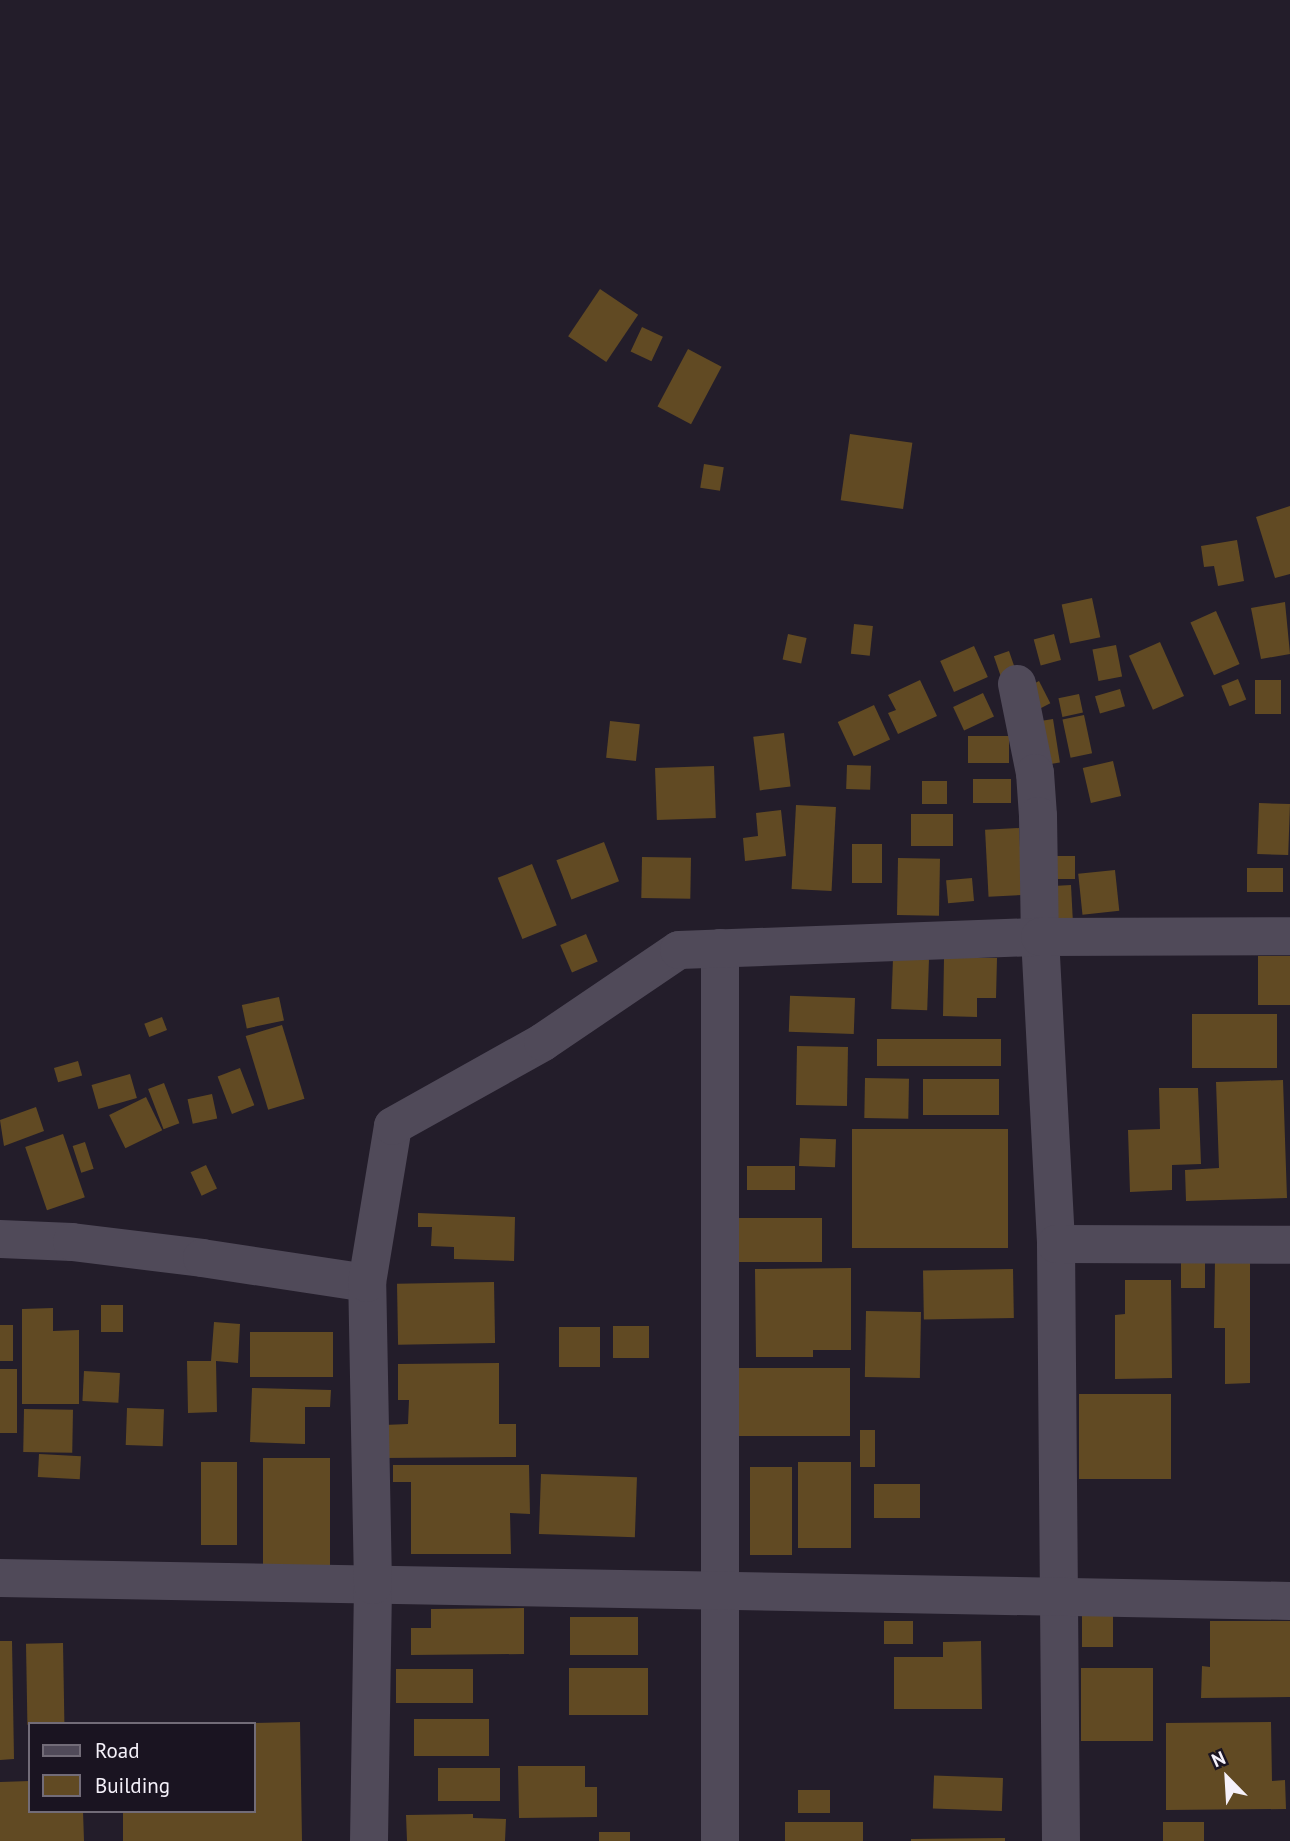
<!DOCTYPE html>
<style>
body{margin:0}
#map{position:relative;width:1290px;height:1841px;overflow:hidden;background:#231d2a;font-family:"PT Sans",sans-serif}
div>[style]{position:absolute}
.building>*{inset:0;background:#614a23;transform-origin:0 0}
.minor>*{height:38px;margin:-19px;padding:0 19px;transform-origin:19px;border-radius:19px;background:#504a59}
span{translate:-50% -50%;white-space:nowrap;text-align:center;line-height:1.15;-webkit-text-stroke:7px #1a1421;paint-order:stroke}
.legend{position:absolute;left:28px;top:1722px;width:228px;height:91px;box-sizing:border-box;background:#1a1421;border:2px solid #726c78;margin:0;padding:9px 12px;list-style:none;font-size:21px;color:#f5f1fa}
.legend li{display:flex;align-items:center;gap:14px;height:35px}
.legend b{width:35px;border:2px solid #726c78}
.north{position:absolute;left:1192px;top:1743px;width:70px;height:70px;-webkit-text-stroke:5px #1a1421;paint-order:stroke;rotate:336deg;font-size:19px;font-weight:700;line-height:28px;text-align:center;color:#f5f1fa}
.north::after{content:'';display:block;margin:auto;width:24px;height:32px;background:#f5f1fa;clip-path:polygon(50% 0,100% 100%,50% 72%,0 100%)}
</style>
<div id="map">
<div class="building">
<i style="left:600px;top:289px;width:46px;height:57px;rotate:34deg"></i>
<i style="left:642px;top:327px;width:23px;height:27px;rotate:25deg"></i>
<i style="left:688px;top:349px;width:38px;height:65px;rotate:28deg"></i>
<i style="left:850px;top:434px;width:63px;height:67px;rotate:8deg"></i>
<i style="left:704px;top:464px;width:20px;height:24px;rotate:9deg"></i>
<i style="clip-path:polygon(1290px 506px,1290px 574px,1275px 578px,1256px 517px)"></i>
<i style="clip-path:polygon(1237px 540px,1244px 581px,1218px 586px,1214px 566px,1204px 567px,1201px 546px)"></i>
<i style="left:1092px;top:598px;width:40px;height:31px;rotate:78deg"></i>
<i style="clip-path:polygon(1285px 602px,1290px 654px,1261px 659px,1251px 608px)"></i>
<i style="left:1216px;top:611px;width:58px;height:28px;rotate:66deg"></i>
<i style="left:854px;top:624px;width:19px;height:30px;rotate:6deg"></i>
<i style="left:788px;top:634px;width:19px;height:26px;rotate:12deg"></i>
<i style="left:1054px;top:634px;width:27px;height:21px;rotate:75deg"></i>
<i style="left:1160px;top:642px;width:59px;height:34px;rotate:66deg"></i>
<i style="left:1116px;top:645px;width:32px;height:24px;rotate:79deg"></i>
<i style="left:974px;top:646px;width:34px;height:37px;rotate:66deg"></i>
<i style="left:1009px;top:651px;width:24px;height:16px;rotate:71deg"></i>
<i style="left:1238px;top:679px;width:22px;height:18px;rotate:68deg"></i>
<i style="clip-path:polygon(920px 680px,937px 716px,898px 734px,888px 713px,896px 710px,888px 695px)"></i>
<i style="left:1255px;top:680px;width:26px;height:34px"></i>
<i style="left:1039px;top:681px;width:25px;height:18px;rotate:63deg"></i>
<i style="left:1120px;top:689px;width:18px;height:26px;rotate:74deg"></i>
<i style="left:983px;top:693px;width:26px;height:33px;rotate:65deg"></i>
<i style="left:1079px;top:694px;width:19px;height:21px;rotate:78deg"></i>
<i style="left:874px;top:705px;width:38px;height:40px;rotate:65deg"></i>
<i style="left:1084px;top:715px;width:39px;height:22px;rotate:78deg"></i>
<i style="left:1053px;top:719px;width:44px;height:19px;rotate:81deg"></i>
<i style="left:610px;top:721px;width:30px;height:37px;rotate:6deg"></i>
<i style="left:784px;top:733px;width:54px;height:31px;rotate:83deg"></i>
<i style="left:1009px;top:736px;width:27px;height:41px;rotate:90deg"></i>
<i style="left:1113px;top:761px;width:36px;height:31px;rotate:77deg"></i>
<i style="left:847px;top:765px;width:24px;height:24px;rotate:2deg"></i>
<i style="left:714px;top:766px;width:52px;height:59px;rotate:88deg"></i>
<i style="left:1011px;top:779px;width:24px;height:38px;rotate:90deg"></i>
<i style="left:922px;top:781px;width:25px;height:23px"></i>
<i style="left:1259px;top:803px;width:31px;height:51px;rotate:2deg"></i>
<i style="left:796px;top:805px;width:40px;height:84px;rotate:3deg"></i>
<i style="clip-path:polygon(781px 810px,786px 856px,745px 861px,743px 838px,758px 836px,756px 813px)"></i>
<i style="left:911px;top:814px;width:42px;height:32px"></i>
<i style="left:1019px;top:828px;width:67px;height:34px;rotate:87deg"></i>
<i style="left:604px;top:842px;width:42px;height:51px;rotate:69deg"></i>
<i style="left:882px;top:844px;width:39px;height:30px;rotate:90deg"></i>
<i style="left:1050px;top:856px;width:25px;height:23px"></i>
<i style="left:642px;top:857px;width:49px;height:41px;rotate:1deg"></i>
<i style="left:898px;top:858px;width:42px;height:57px;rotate:1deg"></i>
<i style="left:532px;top:864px;width:66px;height:37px;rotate:68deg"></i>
<i style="left:1283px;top:868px;width:24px;height:36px;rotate:90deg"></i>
<i style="left:1115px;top:870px;width:41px;height:37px;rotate:84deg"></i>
<i style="left:972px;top:878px;width:23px;height:26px;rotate:85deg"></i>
<i style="left:1071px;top:885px;width:34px;height:27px;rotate:87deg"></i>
<i style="left:586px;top:934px;width:30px;height:28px;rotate:67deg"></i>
<i style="left:1258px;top:956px;width:32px;height:49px"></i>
<i style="left:893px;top:958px;width:36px;height:51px;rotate:2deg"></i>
<i style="clip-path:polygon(944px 958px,997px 958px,996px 998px,977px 998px,977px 1017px,943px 1016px)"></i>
<i style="left:279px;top:997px;width:24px;height:38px;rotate:78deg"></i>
<i style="left:855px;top:998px;width:36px;height:65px;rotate:92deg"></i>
<i style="left:1192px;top:1014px;width:85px;height:54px"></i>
<i style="left:162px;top:1017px;width:14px;height:19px;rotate:69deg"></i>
<i style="left:282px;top:1025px;width:77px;height:38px;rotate:73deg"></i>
<i style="left:877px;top:1039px;width:124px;height:27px"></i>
<i style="left:797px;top:1046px;width:51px;height:59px;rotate:1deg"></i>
<i style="left:78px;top:1061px;width:15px;height:25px;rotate:74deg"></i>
<i style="left:240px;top:1068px;width:40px;height:24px;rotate:69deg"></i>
<i style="left:130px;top:1074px;width:25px;height:40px;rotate:74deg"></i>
<i style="left:865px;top:1078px;width:44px;height:40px;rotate:1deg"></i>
<i style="left:923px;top:1079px;width:76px;height:36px"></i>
<i style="clip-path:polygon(1283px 1080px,1287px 1198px,1186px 1201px,1185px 1170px,1219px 1168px,1216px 1082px)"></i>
<i style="left:164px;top:1083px;width:43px;height:17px;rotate:69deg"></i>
<i style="clip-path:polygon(1159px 1088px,1198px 1088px,1201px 1164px,1172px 1165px,1172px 1190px,1130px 1192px,1128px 1130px,1160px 1129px)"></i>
<i style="left:212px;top:1094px;width:25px;height:25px;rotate:78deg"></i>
<i style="left:146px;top:1097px;width:37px;height:41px;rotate:64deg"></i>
<i style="clip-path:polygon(36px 1107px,44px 1131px,4px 1146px,0 1120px)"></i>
<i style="left:1008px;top:1129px;width:119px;height:156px;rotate:90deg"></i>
<i style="left:63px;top:1134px;width:67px;height:40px;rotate:71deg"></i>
<i style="left:800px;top:1138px;width:36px;height:28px;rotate:2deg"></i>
<i style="left:85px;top:1142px;width:28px;height:13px;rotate:72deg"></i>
<i style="left:206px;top:1165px;width:26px;height:17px;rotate:65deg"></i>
<i style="left:747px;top:1166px;width:48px;height:24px"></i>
<i style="clip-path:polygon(418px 1213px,515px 1217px,514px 1261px,454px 1259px,454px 1247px,431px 1246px,432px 1227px,418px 1227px)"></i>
<i style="left:822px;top:1218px;width:44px;height:87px;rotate:90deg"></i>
<i style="clip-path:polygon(1215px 1260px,1250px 1260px,1250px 1383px,1225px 1384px,1225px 1328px,1214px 1328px)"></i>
<i style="left:1181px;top:1262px;width:24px;height:26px"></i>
<i style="clip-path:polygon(851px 1268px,851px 1350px,813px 1350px,813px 1357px,756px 1357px,755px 1269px)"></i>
<i style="left:1013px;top:1269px;width:49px;height:90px;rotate:89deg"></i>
<i style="clip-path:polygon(1125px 1280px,1171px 1280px,1172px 1378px,1115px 1379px,1115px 1315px,1125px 1314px)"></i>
<i style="left:494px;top:1282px;width:61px;height:97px;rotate:89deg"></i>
<i style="left:101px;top:1305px;width:22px;height:27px"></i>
<i style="clip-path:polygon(53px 1308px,53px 1331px,79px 1330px,79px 1404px,22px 1404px,22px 1309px)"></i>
<i style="left:921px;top:1312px;width:66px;height:55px;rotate:91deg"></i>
<i style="clip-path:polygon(214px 1322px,240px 1324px,238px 1363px,216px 1361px,217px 1412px,188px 1413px,187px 1361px,211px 1361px)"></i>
<i style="left:0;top:1325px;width:13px;height:36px"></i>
<i style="left:613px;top:1326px;width:36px;height:32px"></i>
<i style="left:559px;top:1327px;width:41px;height:40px"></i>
<i style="left:250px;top:1332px;width:83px;height:45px"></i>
<i style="clip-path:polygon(499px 1363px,499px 1424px,516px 1424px,516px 1457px,384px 1458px,384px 1425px,408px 1424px,409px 1400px,398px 1400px,398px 1364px)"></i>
<i style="left:850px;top:1368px;width:68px;height:115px;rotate:90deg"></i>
<i style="left:0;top:1369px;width:17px;height:64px"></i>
<i style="left:84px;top:1371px;width:36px;height:30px;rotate:3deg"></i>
<i style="clip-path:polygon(252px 1388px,331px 1390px,330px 1407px,305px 1407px,305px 1444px,250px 1442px)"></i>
<i style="left:1079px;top:1394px;width:92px;height:85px"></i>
<i style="left:127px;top:1408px;width:37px;height:37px;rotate:2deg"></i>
<i style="left:24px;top:1409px;width:49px;height:43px;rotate:1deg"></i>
<i style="left:875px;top:1430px;width:37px;height:15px;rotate:90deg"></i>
<i style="left:39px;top:1454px;width:42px;height:23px;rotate:3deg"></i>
<i style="left:263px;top:1458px;width:67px;height:116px"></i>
<i style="left:201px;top:1462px;width:36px;height:83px"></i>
<i style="left:798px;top:1462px;width:53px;height:86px"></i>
<i style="clip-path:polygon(393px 1465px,529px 1465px,530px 1514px,510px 1513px,511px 1554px,411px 1554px,411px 1482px,393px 1482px)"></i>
<i style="left:750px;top:1467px;width:42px;height:88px"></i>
<i style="left:541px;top:1474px;width:96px;height:60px;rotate:2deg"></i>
<i style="left:874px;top:1484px;width:46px;height:34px"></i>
<i style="clip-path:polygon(524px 1608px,524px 1654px,411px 1655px,411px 1628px,431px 1628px,431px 1609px)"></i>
<i style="left:1082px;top:1615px;width:31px;height:32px"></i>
<i style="left:638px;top:1617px;width:38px;height:68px;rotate:90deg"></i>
<i style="left:884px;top:1621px;width:29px;height:23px"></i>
<i style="clip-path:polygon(1210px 1621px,1290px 1621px,1290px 1697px,1201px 1698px,1202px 1666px,1210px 1667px)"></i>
<i style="clip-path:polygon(0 1641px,12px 1641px,14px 1759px,0 1760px)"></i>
<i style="clip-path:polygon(981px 1641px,982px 1709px,894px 1709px,894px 1657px,943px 1657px,943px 1642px)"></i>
<i style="left:63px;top:1643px;width:81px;height:37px;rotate:89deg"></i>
<i style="left:569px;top:1668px;width:79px;height:47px"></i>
<i style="left:1081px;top:1668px;width:72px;height:73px"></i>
<i style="left:473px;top:1669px;width:34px;height:77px;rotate:90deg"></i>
<i style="left:489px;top:1719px;width:37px;height:75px;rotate:90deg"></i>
<i style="clip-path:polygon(300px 1722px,302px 1841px,123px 1841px,123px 1811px,254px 1811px,254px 1723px)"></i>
<i style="clip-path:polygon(1271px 1722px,1272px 1781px,1285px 1780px,1286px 1809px,1166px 1810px,1166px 1723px)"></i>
<i style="clip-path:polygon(518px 1766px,585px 1766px,585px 1787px,597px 1787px,597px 1817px,519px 1818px)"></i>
<i style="left:438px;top:1768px;width:62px;height:33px"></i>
<i style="left:1003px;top:1778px;width:33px;height:69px;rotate:92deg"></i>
<i style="clip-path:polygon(30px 1781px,30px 1811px,83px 1811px,84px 1841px,0 1841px,0 1782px)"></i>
<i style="left:798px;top:1790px;width:32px;height:23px"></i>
<i style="clip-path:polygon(473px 1814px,473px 1818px,506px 1819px,505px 1841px,407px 1841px,406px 1815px)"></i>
<i style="left:863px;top:1822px;width:19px;height:78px;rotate:90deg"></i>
<i style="left:1163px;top:1822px;width:41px;height:19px"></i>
<i style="left:599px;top:1832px;width:31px;height:9px"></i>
<i style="clip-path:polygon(1005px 1838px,1005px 1841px,911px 1841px,911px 1839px)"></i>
</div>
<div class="minor">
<i style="left:1017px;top:684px;width:91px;rotate:78.6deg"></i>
<i style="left:1035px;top:773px;width:43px;rotate:86deg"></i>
<i style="left:1038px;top:816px;width:121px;rotate:89.1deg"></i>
<i style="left:1040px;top:937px;width:307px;rotate:87deg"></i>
<i style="left:1056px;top:1244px;width:597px;rotate:89.52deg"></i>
<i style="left:720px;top:948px;width:893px;rotate:90deg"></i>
<i style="left:0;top:1239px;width:72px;rotate:2.4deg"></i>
<i style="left:72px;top:1242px;width:131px;rotate:7deg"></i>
<i style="left:202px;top:1258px;width:167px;rotate:8.6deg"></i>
<i style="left:1056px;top:1244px;width:234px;rotate:0.2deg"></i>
<i style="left:0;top:1578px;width:1290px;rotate:1.02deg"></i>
<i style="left:369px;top:1841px;width:256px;rotate:-89.1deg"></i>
<i style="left:373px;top:1585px;width:302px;rotate:-91.1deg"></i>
<i style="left:367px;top:1283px;width:159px;rotate:-80.6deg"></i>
<i style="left:393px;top:1126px;width:172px;rotate:-29.2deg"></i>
<i style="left:543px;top:1042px;width:164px;rotate:-34.1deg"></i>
<i style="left:679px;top:950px;width:361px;rotate:-2.1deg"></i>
<i style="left:1040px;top:937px;width:250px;rotate:-0.2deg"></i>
</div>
<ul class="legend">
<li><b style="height:9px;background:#504a59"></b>Road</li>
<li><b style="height:19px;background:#614a23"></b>Building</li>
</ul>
<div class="north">N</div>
</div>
